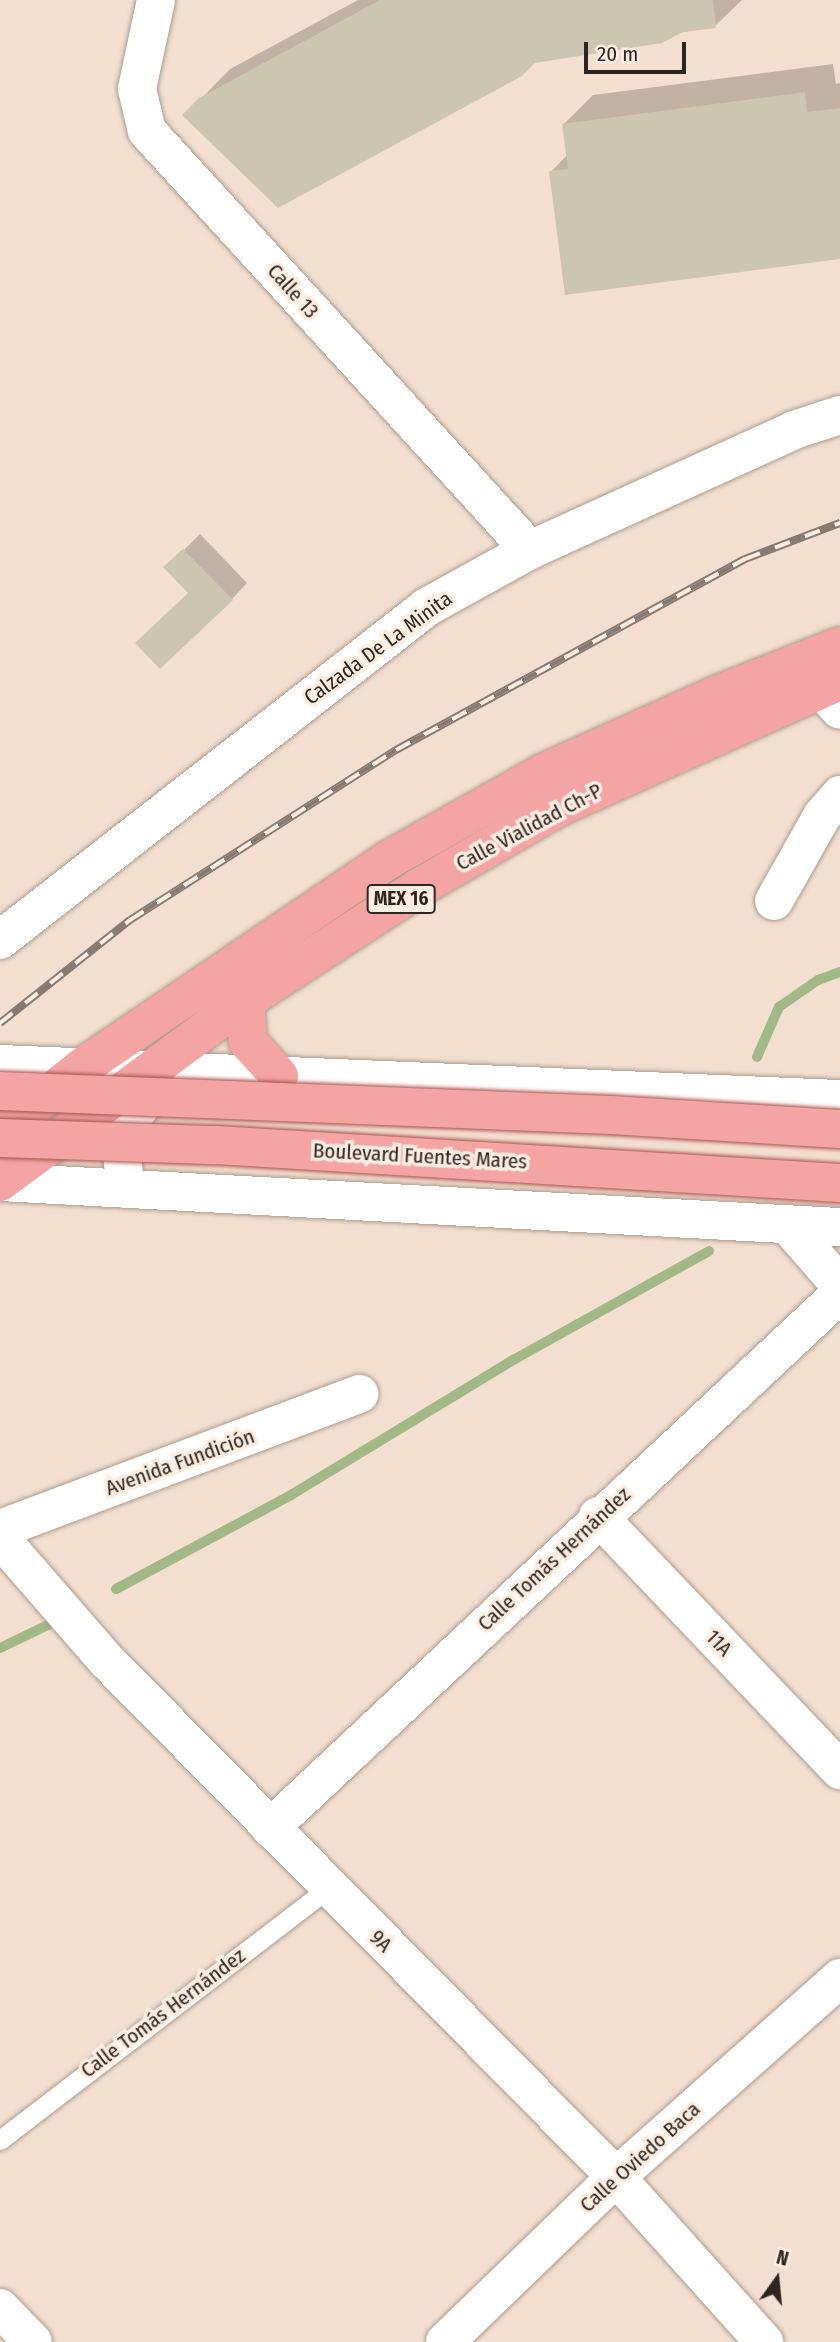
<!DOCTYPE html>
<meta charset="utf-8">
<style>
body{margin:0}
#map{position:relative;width:840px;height:2342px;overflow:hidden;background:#f3dfd0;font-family:"Fira Sans Condensed",sans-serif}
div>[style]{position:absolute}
.shadow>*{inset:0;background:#0003}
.stream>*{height:10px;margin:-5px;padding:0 5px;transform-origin:5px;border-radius:5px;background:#a2b887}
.building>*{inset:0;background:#ccc6b0}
.roads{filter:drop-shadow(0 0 2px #ae9c8e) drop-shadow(0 0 2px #ae9c8e)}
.service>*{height:19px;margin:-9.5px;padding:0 9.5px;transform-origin:9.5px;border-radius:9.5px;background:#fff}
.minor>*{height:38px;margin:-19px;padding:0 19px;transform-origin:19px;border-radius:19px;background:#fff}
.tertiary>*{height:38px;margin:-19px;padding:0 19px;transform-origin:19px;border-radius:19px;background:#fff}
.primary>*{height:38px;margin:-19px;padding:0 19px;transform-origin:19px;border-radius:19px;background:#f4a5a3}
.rail>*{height:8px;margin-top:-4px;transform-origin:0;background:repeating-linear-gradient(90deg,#fdede1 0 16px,#877a70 0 32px);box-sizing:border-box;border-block:2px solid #877a70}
.bridges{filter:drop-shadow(0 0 2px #aa524d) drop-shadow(0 0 2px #aa524d)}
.primary-bridge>*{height:38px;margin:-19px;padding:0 19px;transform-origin:19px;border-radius:19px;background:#f4a5a3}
span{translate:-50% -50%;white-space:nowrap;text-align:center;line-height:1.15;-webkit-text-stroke:7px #fdede1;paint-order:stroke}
.shield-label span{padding:2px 5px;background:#fdede1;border:2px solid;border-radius:5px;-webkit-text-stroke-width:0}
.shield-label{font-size:19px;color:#2d2620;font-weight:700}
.street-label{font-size:21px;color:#2d2620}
.north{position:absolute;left:742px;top:2244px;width:70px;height:70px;-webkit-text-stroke:5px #fdede1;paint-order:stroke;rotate:15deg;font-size:19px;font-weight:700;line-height:28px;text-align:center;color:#2d2620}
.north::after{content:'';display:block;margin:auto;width:24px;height:32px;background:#2d2620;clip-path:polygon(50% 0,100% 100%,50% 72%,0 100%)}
.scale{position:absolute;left:584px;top:42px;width:102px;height:32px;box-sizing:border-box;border:4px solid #2d2620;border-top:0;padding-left:9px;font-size:21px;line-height:24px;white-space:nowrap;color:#2d2620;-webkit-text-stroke:5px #fdede1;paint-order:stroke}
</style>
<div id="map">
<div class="shadow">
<i style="clip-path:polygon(358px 0,742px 0,715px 26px,535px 61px,185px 115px,230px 69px)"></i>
<i style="clip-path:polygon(833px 64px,836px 84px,840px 83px,840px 257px,551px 172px,568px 154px,564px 124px,593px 95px)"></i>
<i style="clip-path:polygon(200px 534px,247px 583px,232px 599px,190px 592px,182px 552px)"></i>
</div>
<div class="stream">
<i style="left:757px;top:1057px;width:55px;rotate:-66.3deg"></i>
<i style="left:779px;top:1007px;width:47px;rotate:-34.7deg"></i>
<i style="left:818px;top:980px;width:23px;rotate:-20deg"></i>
<i style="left:116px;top:1589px;width:199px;rotate:-28.2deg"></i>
<i style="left:291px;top:1495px;width:262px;rotate:-31.3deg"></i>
<i style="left:515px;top:1359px;width:222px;rotate:-29.1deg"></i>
<i style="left:0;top:1648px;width:60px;rotate:-25.7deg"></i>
</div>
<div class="building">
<i style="clip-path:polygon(380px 0,713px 0,716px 28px,683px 32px,662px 43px,535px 63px,522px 76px,278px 208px,182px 115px,199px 98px)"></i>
<i style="clip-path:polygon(805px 92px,807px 112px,840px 108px,840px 259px,565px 295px,549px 171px,568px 169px,562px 124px)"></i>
<i style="clip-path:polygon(183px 549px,233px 600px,160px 669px,135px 643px,188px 593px,163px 567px)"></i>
</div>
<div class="roads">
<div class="service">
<i style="left:0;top:2140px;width:414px;rotate:-37.5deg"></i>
</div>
<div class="minor">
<i style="left:156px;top:0;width:91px;rotate:102.1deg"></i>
<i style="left:137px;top:89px;width:43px;rotate:76.6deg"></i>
<i style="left:147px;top:131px;width:568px;rotate:47.57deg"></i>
<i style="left:774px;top:901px;width:98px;rotate:-60.5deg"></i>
<i style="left:822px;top:816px;width:28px;rotate:-49deg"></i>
<i style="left:0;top:940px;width:541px;rotate:-37.95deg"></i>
<i style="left:427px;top:607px;width:118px;rotate:-29deg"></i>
<i style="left:530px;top:550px;width:290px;rotate:-24.4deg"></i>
<i style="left:794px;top:430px;width:48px;rotate:-18.1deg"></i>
<i style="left:787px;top:1224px;width:81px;rotate:49deg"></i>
<i style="left:598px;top:1516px;width:351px;rotate:46.4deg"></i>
<i style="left:0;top:1529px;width:384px;rotate:-20.6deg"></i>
<i style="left:270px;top:1828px;width:781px;rotate:-43.13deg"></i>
<i style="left:0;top:2308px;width:47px;rotate:45.9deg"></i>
<i style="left:445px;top:2342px;width:238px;rotate:-44deg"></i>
<i style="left:616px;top:2177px;width:300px;rotate:-41.6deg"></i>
</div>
<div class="tertiary">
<i style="left:800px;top:666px;width:59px;rotate:47.7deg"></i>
<i style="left:0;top:1064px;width:841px;rotate:2.39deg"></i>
<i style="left:124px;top:1175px;width:34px;rotate:-95deg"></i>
<i style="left:121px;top:1141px;width:21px;rotate:-67deg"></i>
<i style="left:129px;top:1122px;width:25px;rotate:-53deg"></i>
<i style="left:144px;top:1102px;width:35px;rotate:-39deg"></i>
<i style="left:0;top:1182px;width:841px;rotate:3.07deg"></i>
<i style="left:0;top:1538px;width:163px;rotate:49deg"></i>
<i style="left:107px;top:1661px;width:725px;rotate:45.39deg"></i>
<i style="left:616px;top:2177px;width:222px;rotate:48.1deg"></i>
</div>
<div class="primary">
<i style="left:245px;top:1001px;width:41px;rotate:85.8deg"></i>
<i style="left:248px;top:1042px;width:46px;rotate:47.6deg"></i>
<i style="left:0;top:1133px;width:104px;rotate:-38.7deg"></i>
<i style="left:81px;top:1068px;width:373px;rotate:-34.1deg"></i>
<i style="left:390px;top:859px;width:176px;rotate:-29.3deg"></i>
<i style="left:543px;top:773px;width:193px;rotate:-24.2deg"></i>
<i style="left:719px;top:694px;width:130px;rotate:-21.6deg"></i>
<i style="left:0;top:1182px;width:305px;rotate:-36.5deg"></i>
<i style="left:245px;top:1001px;width:209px;rotate:-33.1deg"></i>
<i style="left:420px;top:887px;width:158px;rotate:-30deg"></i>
<i style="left:557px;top:808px;width:310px;rotate:-24.2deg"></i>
</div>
</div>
<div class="rail">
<i style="left:0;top:1023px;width:166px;rotate:-38.4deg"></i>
<i style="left:130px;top:920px;width:316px;rotate:-32.6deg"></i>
<i style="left:396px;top:750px;width:398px;rotate:-28.7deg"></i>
<i style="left:745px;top:559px;width:102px;rotate:-20.8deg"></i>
</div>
<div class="bridges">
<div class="primary-bridge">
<i style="left:0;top:1091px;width:611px;rotate:2.25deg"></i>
<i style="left:611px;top:1115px;width:229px;rotate:3.5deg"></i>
<i style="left:0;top:1138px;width:216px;rotate:1.9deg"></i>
<i style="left:216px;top:1145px;width:625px;rotate:3.48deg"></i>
</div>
</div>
<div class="shield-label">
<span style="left:401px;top:899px">MEX 16</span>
</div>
<div class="street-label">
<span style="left:293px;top:291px;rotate:48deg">Calle 13</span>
<span style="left:378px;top:648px;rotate:-36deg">Calzada De La Minita</span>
<span style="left:529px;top:827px;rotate:-28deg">Calle Vialidad Ch-P</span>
<span style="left:420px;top:1156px;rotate:3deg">Boulevard Fuentes Mares</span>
<span style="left:180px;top:1462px;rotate:-20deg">Avenida Fundición</span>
<span style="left:554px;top:1559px;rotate:-43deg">Calle Tomás Hernández</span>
<span style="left:719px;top:1643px;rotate:46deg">11A</span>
<span style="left:381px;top:1941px;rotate:45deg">9A</span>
<span style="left:163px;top:2013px;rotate:-37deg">Calle Tomás Hernández</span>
<span style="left:640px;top:2157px;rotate:-42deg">Calle Oviedo Baca</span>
</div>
<div class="north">N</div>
<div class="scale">20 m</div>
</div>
